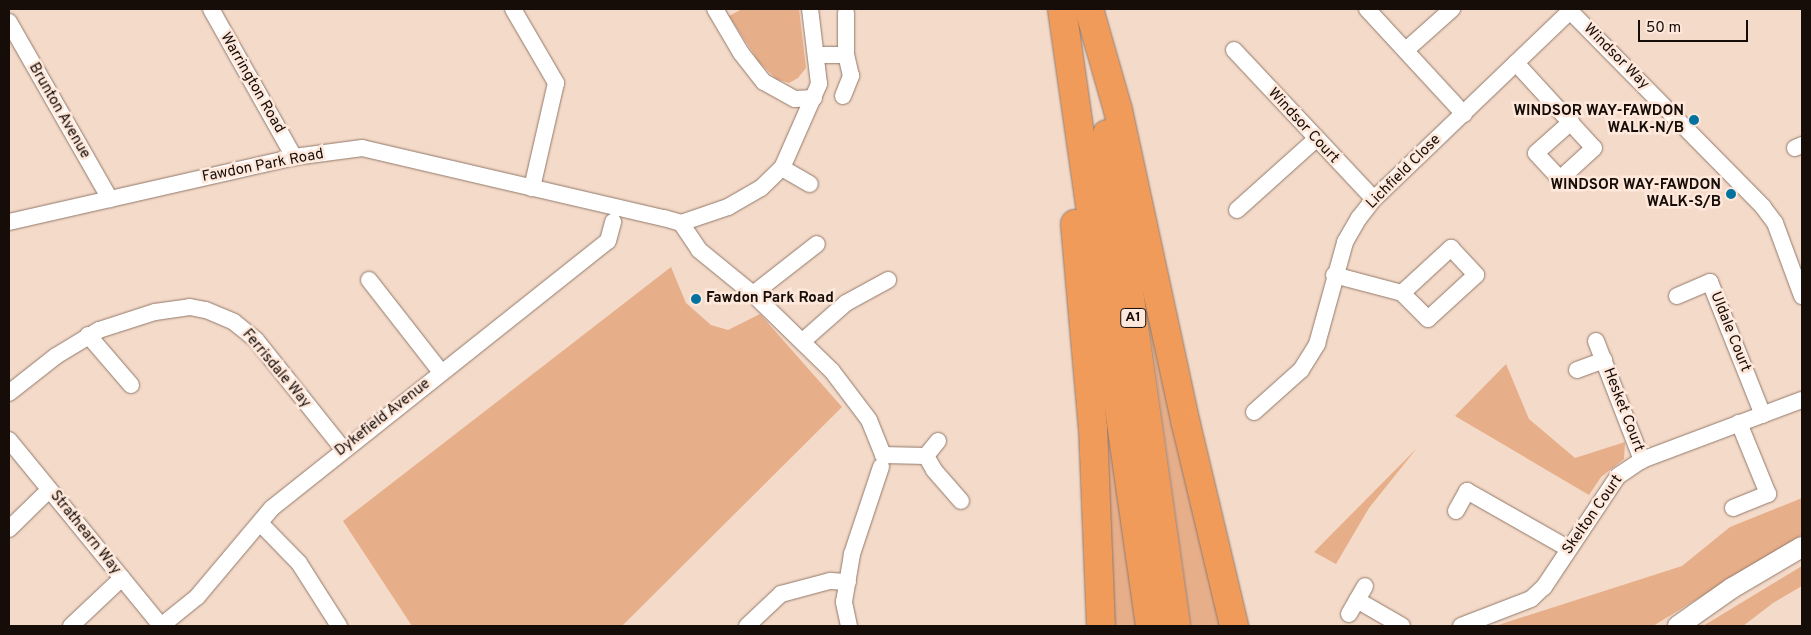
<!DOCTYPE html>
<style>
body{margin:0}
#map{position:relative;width:1811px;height:635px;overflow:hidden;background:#f4dac9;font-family:Overpass,sans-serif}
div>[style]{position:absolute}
.green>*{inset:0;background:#e7ae8a}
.roads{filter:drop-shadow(0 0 1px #91796a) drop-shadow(0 0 1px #91796a)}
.minor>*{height:16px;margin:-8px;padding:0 8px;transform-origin:8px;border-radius:8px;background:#fff}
.tertiary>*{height:20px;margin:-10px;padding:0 10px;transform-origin:10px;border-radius:10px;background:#fff}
.trunk>*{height:28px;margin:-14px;padding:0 14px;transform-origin:14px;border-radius:14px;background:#f09b5a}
.dots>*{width:14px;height:14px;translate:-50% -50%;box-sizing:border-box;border:2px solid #fee8db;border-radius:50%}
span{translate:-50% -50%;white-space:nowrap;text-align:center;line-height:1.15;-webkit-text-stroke:5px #fee8db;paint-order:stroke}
.shield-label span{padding:1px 4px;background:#fee8db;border:1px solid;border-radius:4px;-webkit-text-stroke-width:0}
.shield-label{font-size:14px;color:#160d08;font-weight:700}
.street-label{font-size:15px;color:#160d08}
.poi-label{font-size:15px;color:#160d08;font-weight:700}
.right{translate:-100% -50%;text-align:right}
.left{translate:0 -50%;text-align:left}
.frame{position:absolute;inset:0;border:10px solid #160d08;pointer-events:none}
.scale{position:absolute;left:1638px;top:20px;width:110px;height:22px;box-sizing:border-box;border:2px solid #160d08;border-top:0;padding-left:6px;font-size:15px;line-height:18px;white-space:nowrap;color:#160d08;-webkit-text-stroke:4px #fee8db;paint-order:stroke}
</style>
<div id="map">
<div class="green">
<i style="clip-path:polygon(742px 9px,799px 9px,806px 68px,798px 78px,789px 83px,776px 79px,759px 62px,729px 16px)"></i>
<i style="clip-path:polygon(671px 267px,686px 303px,711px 325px,728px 330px,760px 314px,842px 407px,622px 626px,412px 626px,343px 521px)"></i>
<i style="clip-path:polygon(1144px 287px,1224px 626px,1191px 626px)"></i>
<i style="clip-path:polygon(1096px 322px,1138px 626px,1107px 626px)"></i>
<i style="clip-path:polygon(1506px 364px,1529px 419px,1575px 458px,1625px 442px,1624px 459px,1601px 477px,1589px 495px,1455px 416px)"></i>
<i style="clip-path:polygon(1417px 448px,1369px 508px,1336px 564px,1314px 552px)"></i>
<i style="clip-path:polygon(1802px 498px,1802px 535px,1653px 626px,1495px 626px,1682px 566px,1730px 527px)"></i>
<i style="clip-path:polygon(1802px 566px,1802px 586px,1773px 603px,1743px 626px,1703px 626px)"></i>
</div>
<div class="roads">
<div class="minor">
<i style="left:211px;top:9px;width:170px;rotate:60.7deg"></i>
<i style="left:513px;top:9px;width:86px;rotate:59.8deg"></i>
<i style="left:556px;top:83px;width:108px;rotate:102.9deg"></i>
<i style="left:715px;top:9px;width:51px;rotate:59.4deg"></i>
<i style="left:741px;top:53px;width:37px;rotate:52deg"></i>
<i style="left:764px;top:82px;width:35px;rotate:29deg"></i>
<i style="left:795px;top:99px;width:19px;rotate:-3deg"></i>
<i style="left:1367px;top:9px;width:143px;rotate:47.3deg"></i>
<i style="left:1568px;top:9px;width:278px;rotate:45.4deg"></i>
<i style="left:1763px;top:207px;width:20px;rotate:53deg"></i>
<i style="left:1775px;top:223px;width:78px;rotate:69.7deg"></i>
<i style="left:9px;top:22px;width:204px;rotate:60.3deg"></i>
<i style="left:1234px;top:50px;width:204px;rotate:46.8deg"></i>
<i style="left:1406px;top:50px;width:62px;rotate:-41.7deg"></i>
<i style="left:817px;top:55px;width:29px"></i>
<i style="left:846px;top:55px;width:42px;rotate:-90deg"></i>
<i style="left:1516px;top:63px;width:115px;rotate:47.5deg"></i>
<i style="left:1594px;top:148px;width:46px;rotate:137.6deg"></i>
<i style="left:1560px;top:179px;width:35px;rotate:-133deg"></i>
<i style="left:1536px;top:153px;width:47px;rotate:-41.5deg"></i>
<i style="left:843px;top:96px;width:22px;rotate:-68deg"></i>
<i style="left:851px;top:76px;width:22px;rotate:-103deg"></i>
<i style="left:1795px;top:148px;width:8px;rotate:-23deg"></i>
<i style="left:782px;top:168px;width:32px;rotate:30deg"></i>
<i style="left:1237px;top:210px;width:105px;rotate:-41.9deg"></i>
<i style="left:9px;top:222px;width:292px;rotate:-12.8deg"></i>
<i style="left:294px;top:157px;width:69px;rotate:-7.5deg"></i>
<i style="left:362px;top:148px;width:310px;rotate:13.1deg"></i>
<i style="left:664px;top:218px;width:18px;rotate:16deg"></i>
<i style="left:681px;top:223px;width:32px;rotate:56deg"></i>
<i style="left:699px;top:250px;width:70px;rotate:39.2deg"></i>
<i style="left:753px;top:294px;width:110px;rotate:44.3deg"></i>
<i style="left:832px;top:371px;width:61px;rotate:52.9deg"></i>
<i style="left:869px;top:420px;width:38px;rotate:68deg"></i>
<i style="left:883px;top:455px;width:43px;rotate:1.3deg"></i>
<i style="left:681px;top:223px;width:50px;rotate:-18.8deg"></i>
<i style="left:728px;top:207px;width:38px;rotate:-30deg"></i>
<i style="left:761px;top:188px;width:29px;rotate:-44deg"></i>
<i style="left:782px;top:168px;width:92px;rotate:-66.2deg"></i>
<i style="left:819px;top:84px;width:76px;rotate:-96.8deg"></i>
<i style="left:1334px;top:275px;width:70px;rotate:14.8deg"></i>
<i style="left:1402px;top:293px;width:67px;rotate:-42.6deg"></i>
<i style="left:1451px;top:248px;width:37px;rotate:47deg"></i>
<i style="left:1476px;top:275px;width:65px;rotate:137.5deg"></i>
<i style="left:1428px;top:319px;width:37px;rotate:-135deg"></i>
<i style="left:369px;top:280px;width:117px;rotate:52deg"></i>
<i style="left:753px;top:294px;width:81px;rotate:-38deg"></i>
<i style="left:1677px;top:296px;width:36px;rotate:-23deg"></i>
<i style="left:1710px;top:282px;width:143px;rotate:68.3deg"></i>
<i style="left:88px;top:335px;width:66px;rotate:49.3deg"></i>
<i style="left:804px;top:340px;width:56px;rotate:-41.4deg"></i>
<i style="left:846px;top:303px;width:48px;rotate:-28.7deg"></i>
<i style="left:1596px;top:341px;width:128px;rotate:68.9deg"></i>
<i style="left:1577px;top:370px;width:29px;rotate:-20deg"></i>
<i style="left:9px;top:393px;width:60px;rotate:-38.2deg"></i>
<i style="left:56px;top:356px;width:50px;rotate:-31.2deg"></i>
<i style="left:99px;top:330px;width:59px;rotate:-17.8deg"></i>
<i style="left:155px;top:312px;width:35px;rotate:-8deg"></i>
<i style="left:190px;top:307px;width:16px;rotate:11deg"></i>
<i style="left:206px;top:310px;width:30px;rotate:23deg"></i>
<i style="left:234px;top:322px;width:28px;rotate:39deg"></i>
<i style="left:256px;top:340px;width:139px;rotate:51.4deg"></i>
<i style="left:1254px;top:412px;width:63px;rotate:-41.8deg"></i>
<i style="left:1301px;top:370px;width:31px;rotate:-58deg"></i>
<i style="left:1317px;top:344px;width:106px;rotate:-74.6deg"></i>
<i style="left:1345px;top:242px;width:28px;rotate:-60deg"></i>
<i style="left:1359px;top:218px;width:24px;rotate:-52deg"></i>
<i style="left:1374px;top:199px;width:272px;rotate:-43.8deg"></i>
<i style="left:9px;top:440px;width:240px;rotate:50.7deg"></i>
<i style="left:938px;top:441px;width:19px;rotate:129deg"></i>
<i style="left:926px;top:456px;width:16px;rotate:60deg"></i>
<i style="left:934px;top:470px;width:41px;rotate:48.9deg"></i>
<i style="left:1733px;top:508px;width:38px;rotate:-22deg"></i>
<i style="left:1768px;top:494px;width:77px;rotate:-112.2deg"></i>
<i style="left:1456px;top:511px;width:23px;rotate:-61deg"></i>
<i style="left:1467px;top:491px;width:117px;rotate:29.6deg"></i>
<i style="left:260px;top:523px;width:56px;rotate:45.7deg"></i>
<i style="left:299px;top:563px;width:75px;rotate:57.6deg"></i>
<i style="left:9px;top:529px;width:56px;rotate:-44.3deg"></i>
<i style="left:1357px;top:600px;width:52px;rotate:30deg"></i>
<i style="left:1349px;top:614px;width:32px;rotate:-60deg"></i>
<i style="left:71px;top:626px;width:70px;rotate:-43.3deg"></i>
<i style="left:161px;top:626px;width:46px;rotate:-38.9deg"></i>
<i style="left:197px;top:597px;width:116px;rotate:-49.9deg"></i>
<i style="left:272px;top:508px;width:429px;rotate:-38.5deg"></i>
<i style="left:608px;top:241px;width:20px;rotate:-75deg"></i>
<i style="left:747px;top:626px;width:47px;rotate:-43.3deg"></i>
<i style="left:781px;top:594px;width:51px;rotate:-14.9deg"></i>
<i style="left:830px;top:581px;width:18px;rotate:3deg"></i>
<i style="left:849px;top:626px;width:25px;rotate:-102deg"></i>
<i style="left:844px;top:602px;width:49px;rotate:-80.5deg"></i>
<i style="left:852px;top:554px;width:92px;rotate:-71.6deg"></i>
<i style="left:1461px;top:626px;width:75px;rotate:-21.1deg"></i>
<i style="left:1531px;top:599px;width:18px;rotate:-43deg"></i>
<i style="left:1544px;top:587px;width:133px;rotate:-56.3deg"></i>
<i style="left:1618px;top:476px;width:29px;rotate:-34deg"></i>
<i style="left:1642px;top:460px;width:171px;rotate:-20.6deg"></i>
</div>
<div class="tertiary">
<i style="left:1678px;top:626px;width:66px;rotate:-35.1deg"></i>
<i style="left:1732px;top:588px;width:81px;rotate:-30.4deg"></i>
</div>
<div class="trunk">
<i style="left:1062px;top:9px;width:623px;rotate:81.88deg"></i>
<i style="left:1089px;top:9px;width:105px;rotate:74deg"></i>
<i style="left:1118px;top:110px;width:321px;rotate:77.8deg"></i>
<i style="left:1186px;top:424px;width:208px;rotate:76.6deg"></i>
<i style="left:1107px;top:134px;width:497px;rotate:82deg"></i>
<i style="left:1075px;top:224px;width:205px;rotate:85deg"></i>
<i style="left:1093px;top:428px;width:198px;rotate:87.7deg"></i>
</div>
</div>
<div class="dots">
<i style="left:1694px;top:120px;background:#01739e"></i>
<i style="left:1731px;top:194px;background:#01739e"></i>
<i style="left:696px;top:299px;background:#01739e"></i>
</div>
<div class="shield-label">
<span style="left:1133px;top:318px">A1</span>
</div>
<div class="street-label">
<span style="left:1616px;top:57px;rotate:45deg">Windsor Way</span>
<span style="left:252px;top:83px;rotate:60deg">Warrington Road</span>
<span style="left:59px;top:111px;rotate:60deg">Brunton Avenue</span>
<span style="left:1303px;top:126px;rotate:47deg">Windsor Court</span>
<span style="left:263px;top:166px;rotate:-11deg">Fawdon Park Road</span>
<span style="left:1404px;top:172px;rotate:-45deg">Lichfield Close</span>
<span style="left:1730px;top:332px;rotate:68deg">Uldale Court</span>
<span style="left:276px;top:369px;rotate:50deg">Ferrisdale Way</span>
<span style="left:1623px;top:410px;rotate:69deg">Hesket Court</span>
<span style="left:383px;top:418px;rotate:-38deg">Dykefield Avenue</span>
<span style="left:1593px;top:515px;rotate:-55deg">Skelton Court</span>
<span style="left:85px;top:533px;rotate:51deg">Strathearn Way</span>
</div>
<div class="poi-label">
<span class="right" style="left:1684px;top:120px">WINDSOR WAY-FAWDON<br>WALK-N/B</span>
<span class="right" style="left:1721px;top:194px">WINDSOR WAY-FAWDON<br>WALK-S/B</span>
<span class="left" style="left:706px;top:299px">Fawdon Park Road</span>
</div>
<div class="frame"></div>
<div class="scale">50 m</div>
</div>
